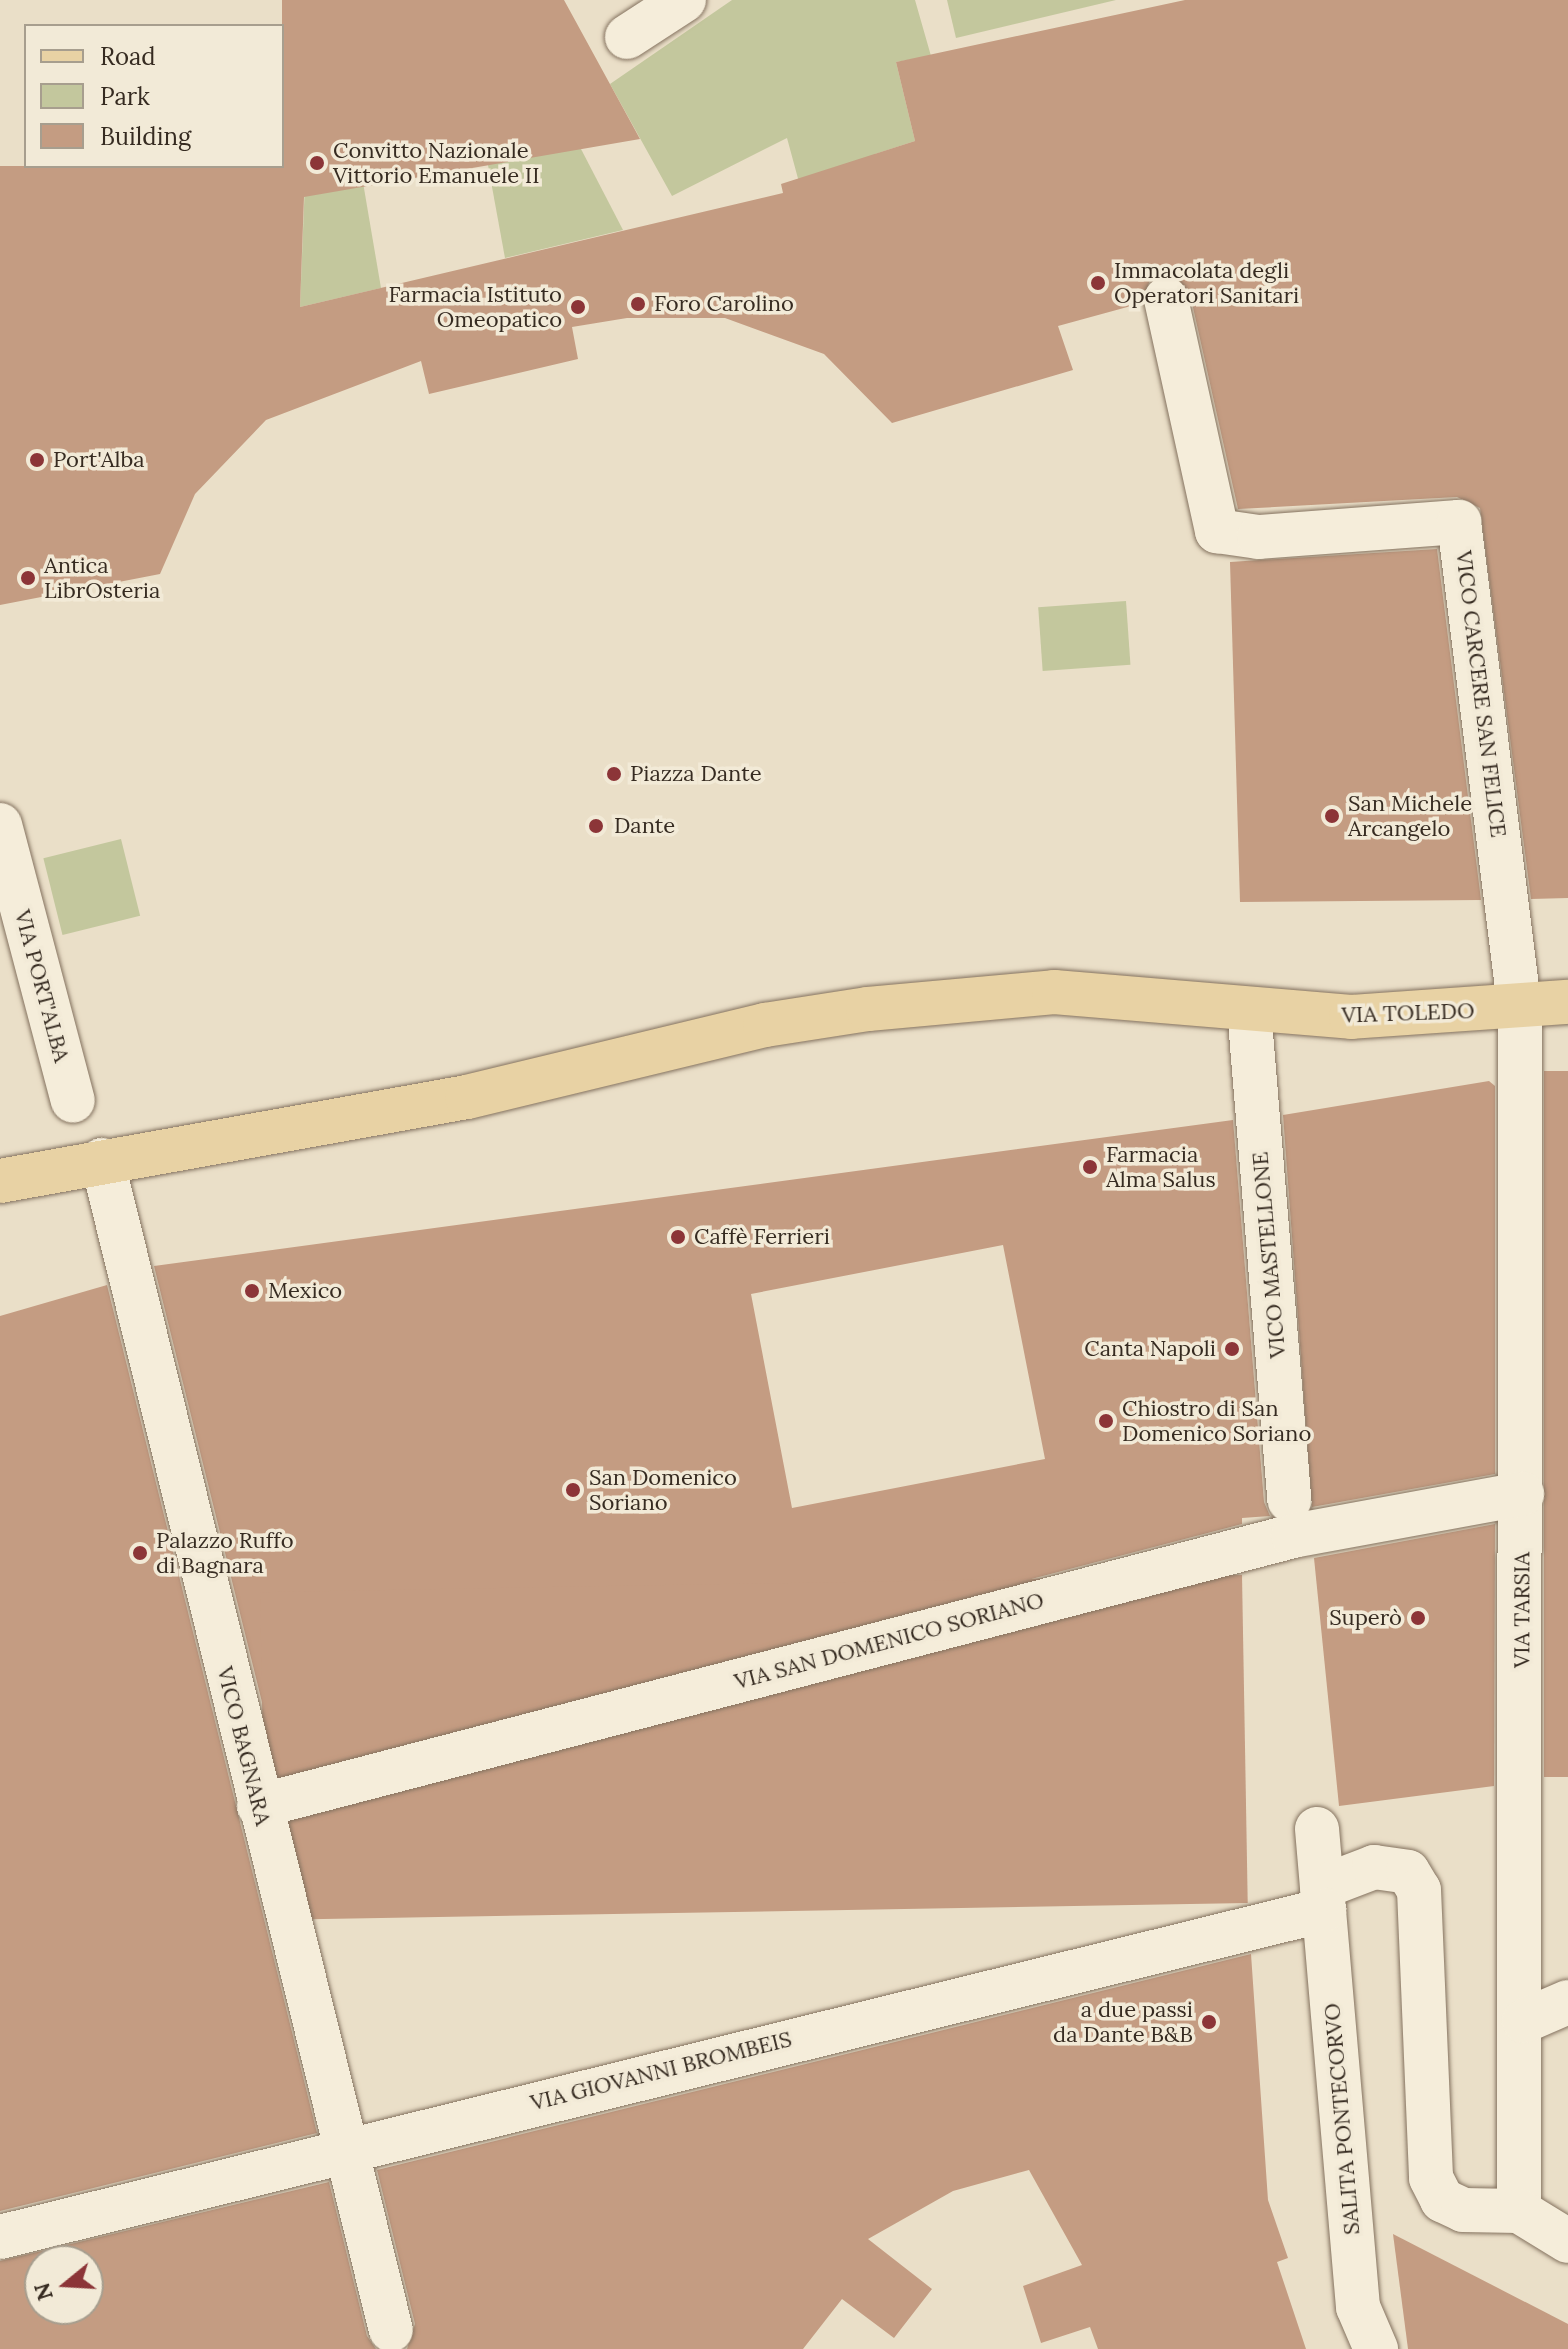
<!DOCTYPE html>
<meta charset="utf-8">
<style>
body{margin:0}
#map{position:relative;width:1568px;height:2349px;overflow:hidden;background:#eadfc8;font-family:Lora,serif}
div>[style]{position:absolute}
.green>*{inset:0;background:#c3c79d;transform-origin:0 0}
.building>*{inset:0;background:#c49c82;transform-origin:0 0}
.roads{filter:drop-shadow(0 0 2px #84725f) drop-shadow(0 0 2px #84725f)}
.minor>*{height:44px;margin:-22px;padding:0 22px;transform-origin:22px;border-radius:22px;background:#f5edda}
.major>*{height:44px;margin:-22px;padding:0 22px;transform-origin:22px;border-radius:22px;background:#e8d2a4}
.dots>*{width:22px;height:22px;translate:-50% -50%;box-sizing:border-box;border:4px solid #f2ead7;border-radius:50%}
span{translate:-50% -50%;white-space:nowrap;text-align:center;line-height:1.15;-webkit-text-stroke:7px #f2ead7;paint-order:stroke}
.poi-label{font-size:22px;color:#362b21}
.left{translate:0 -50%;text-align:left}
.right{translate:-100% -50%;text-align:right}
.street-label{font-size:22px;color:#362b21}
.legend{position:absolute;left:24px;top:24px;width:260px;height:144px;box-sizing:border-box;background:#f2ead7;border:2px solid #a79e8e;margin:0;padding:10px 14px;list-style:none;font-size:24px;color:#362b21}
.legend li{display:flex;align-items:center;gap:16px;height:40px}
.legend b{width:40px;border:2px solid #a79e8e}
.north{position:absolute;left:24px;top:2245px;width:80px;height:80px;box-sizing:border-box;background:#f2ead7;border:2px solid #a79e8e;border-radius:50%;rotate:252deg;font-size:22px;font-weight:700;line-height:32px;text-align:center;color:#362b21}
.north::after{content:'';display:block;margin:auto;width:28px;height:36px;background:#8c3538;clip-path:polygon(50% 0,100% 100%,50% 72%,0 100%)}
</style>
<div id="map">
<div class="green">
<i style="clip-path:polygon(732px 0,915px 0,931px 56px,896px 62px,915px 141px,875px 154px,885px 189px,806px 208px,787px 138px,672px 196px,610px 84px)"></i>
<i style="clip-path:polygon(947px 0,1116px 0,956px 38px)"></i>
<i style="clip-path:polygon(553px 95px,623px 230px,505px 258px,488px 165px)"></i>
<i style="clip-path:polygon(359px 159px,381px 288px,300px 307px,305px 182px)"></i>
<i style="left:1126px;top:601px;width:64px;height:88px;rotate:86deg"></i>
<i style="left:121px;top:839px;width:79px;height:80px;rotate:76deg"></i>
</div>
<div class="building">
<i style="clip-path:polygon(282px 0,564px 0,640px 139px,304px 197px,300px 307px,783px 193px,781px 184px,915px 141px,896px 62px,1185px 0,1568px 0,1568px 898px,1531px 899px,1480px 508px,1457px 497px,1238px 509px,1190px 294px,1173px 275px,1150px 280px,1142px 303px,1058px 326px,1073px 370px,892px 423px,824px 354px,725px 318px,627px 318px,572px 327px,578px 359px,429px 394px,421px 361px,266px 420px,195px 494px,160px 574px,0 605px,0 166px,282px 166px)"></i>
<i style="clip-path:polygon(1437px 549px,1481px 900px,1240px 902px,1230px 562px)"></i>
<i style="left:1568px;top:1071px;width:706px;height:24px;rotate:90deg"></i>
<i style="clip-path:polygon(1489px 1081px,1495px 1086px,1495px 1474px,1312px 1507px,1283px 1115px)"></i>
<i style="clip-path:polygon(evenodd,1233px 1120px,1264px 1502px,1270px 1516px,1242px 1518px,1242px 1524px,280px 1775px,154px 1266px,1233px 1120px,1003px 1245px,1045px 1459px,792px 1508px,751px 1294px,1003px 1245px)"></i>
<i style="clip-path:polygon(107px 1285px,317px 2133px,0 2211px,0 1316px)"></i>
<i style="clip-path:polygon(1495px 1524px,1494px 1786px,1339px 1806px,1314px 1558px)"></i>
<i style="left:1242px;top:1575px;width:328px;height:982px;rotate:89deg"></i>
<i style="clip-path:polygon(1251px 1954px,1268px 2200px,1288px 2258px,1277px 2262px,1306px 2349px,1098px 2349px,1090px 2327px,1041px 2343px,1023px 2286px,1082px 2265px,1029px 2170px,953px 2191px,868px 2239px,932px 2289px,894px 2338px,842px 2299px,803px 2349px,407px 2349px,415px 2324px,377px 2170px)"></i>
<i style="clip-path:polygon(evenodd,329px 2182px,367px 2336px,376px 2349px,0 2349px,0 2261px,329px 2182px,40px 2261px,88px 2261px,88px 2309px,40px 2309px,40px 2261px)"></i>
<i style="clip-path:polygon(1393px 2234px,1568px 2324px,1568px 2349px,1408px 2349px)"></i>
</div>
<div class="roads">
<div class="minor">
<i style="left:627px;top:37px;width:68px;rotate:-33deg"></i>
<i style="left:1166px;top:299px;width:238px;rotate:77.6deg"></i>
<i style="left:1217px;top:531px;width:42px;rotate:8.1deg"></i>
<i style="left:1259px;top:537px;width:201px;rotate:-4.3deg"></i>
<i style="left:1459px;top:522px;width:491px;rotate:82.9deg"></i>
<i style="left:1520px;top:1009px;width:1202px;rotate:90.05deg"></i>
<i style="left:0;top:825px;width:285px;rotate:75.2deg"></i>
<i style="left:1249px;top:1009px;width:493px;rotate:85.3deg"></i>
<i style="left:102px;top:1160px;width:1205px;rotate:76.13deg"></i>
<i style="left:259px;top:1806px;width:1069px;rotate:-14.63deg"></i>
<i style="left:1293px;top:1536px;width:233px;rotate:-10.4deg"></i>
<i style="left:1317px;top:1829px;width:480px;rotate:85.1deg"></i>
<i style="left:1358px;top:2307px;width:46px;rotate:66.8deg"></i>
<i style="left:1322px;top:1887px;width:56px;rotate:-21deg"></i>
<i style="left:1374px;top:1867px;width:34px;rotate:8deg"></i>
<i style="left:1408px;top:1872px;width:21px;rotate:59deg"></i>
<i style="left:1419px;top:1890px;width:288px;rotate:87.6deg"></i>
<i style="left:1431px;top:2178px;width:25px;rotate:63deg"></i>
<i style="left:1442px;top:2200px;width:23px;rotate:25deg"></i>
<i style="left:1463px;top:2210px;width:56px;rotate:1deg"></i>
<i style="left:1519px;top:2211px;width:57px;rotate:31.5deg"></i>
<i style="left:1524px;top:2021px;width:48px;rotate:-23.4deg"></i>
<i style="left:0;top:2237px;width:1364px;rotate:-13.87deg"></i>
</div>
<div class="major">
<i style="left:0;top:1181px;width:474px;rotate:-10.2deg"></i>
<i style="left:467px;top:1097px;width:307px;rotate:-13.6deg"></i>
<i style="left:765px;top:1025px;width:104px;rotate:-8.8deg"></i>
<i style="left:868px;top:1009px;width:187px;rotate:-5.2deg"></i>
<i style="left:1054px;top:992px;width:298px;rotate:4.8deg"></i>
<i style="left:1351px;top:1017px;width:218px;rotate:-4deg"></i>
</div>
</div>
<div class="dots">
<i style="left:317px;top:163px;background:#8c3538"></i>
<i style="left:1098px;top:283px;background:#8c3538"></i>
<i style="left:638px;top:304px;background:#8c3538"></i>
<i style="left:578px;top:307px;background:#8c3538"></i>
<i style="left:37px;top:460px;background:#8c3538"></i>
<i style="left:28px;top:578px;background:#8c3538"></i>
<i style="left:614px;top:774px;background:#8c3538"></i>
<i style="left:1332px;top:816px;background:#8c3538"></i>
<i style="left:596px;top:826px;background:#8c3538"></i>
<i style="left:1090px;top:1167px;background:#8c3538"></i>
<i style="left:678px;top:1237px;background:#8c3538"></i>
<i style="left:252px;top:1291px;background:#8c3538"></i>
<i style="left:1232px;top:1349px;background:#8c3538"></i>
<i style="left:1106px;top:1421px;background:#8c3538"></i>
<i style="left:573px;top:1490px;background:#8c3538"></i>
<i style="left:140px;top:1553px;background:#8c3538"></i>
<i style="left:1418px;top:1618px;background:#8c3538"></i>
<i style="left:1209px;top:2022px;background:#8c3538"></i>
</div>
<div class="poi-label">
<span class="left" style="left:333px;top:163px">Convitto Nazionale<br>Vittorio Emanuele II</span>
<span class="left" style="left:1114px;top:283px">Immacolata degli<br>Operatori Sanitari</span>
<span class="right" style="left:562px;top:307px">Farmacia Istituto<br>Omeopatico</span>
<span class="left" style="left:654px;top:304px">Foro Carolino</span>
<span class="left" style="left:53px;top:460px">Port'Alba</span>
<span class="left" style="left:44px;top:578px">Antica<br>LibrOsteria</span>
<span class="left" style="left:630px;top:774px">Piazza Dante</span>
<span class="left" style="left:1348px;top:816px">San Michele<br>Arcangelo</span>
<span class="left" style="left:614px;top:826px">Dante</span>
<span class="left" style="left:1106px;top:1167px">Farmacia<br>Alma Salus</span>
<span class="left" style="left:694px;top:1237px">Caffè Ferrieri</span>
<span class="left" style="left:268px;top:1291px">Mexico</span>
<span class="right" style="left:1216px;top:1349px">Canta Napoli</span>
<span class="left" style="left:1122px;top:1421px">Chiostro di San<br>Domenico Soriano</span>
<span class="left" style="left:589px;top:1490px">San Domenico<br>Soriano</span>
<span class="left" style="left:156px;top:1553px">Palazzo Ruffo<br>di Bagnara</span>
<span class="right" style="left:1402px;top:1618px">Superò</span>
<span class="right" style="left:1193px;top:2022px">a due passi<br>da Dante B&amp;B</span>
</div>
<div class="street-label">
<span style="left:1481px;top:694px;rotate:83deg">VICO CARCERE SAN FELICE</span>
<span style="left:42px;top:986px;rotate:75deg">VIA PORT'ALBA</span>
<span style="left:1408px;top:1013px;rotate:-2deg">VIA TOLEDO</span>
<span style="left:1269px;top:1255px;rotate:-95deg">VICO MASTELLONE</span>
<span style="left:1522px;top:1610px;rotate:-90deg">VIA TARSIA</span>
<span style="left:889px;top:1641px;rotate:-15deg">VIA SAN DOMENICO SORIANO</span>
<span style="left:244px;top:1746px;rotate:76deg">VICO BAGNARA</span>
<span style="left:661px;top:2071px;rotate:-14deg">VIA GIOVANNI BROMBEIS</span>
<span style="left:1342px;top:2119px;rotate:-95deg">SALITA PONTECORVO</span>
</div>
<ul class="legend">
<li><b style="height:10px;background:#e8d2a4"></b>Road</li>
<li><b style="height:22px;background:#c3c79d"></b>Park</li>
<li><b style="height:22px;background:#c49c82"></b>Building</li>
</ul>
<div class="north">N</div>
</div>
